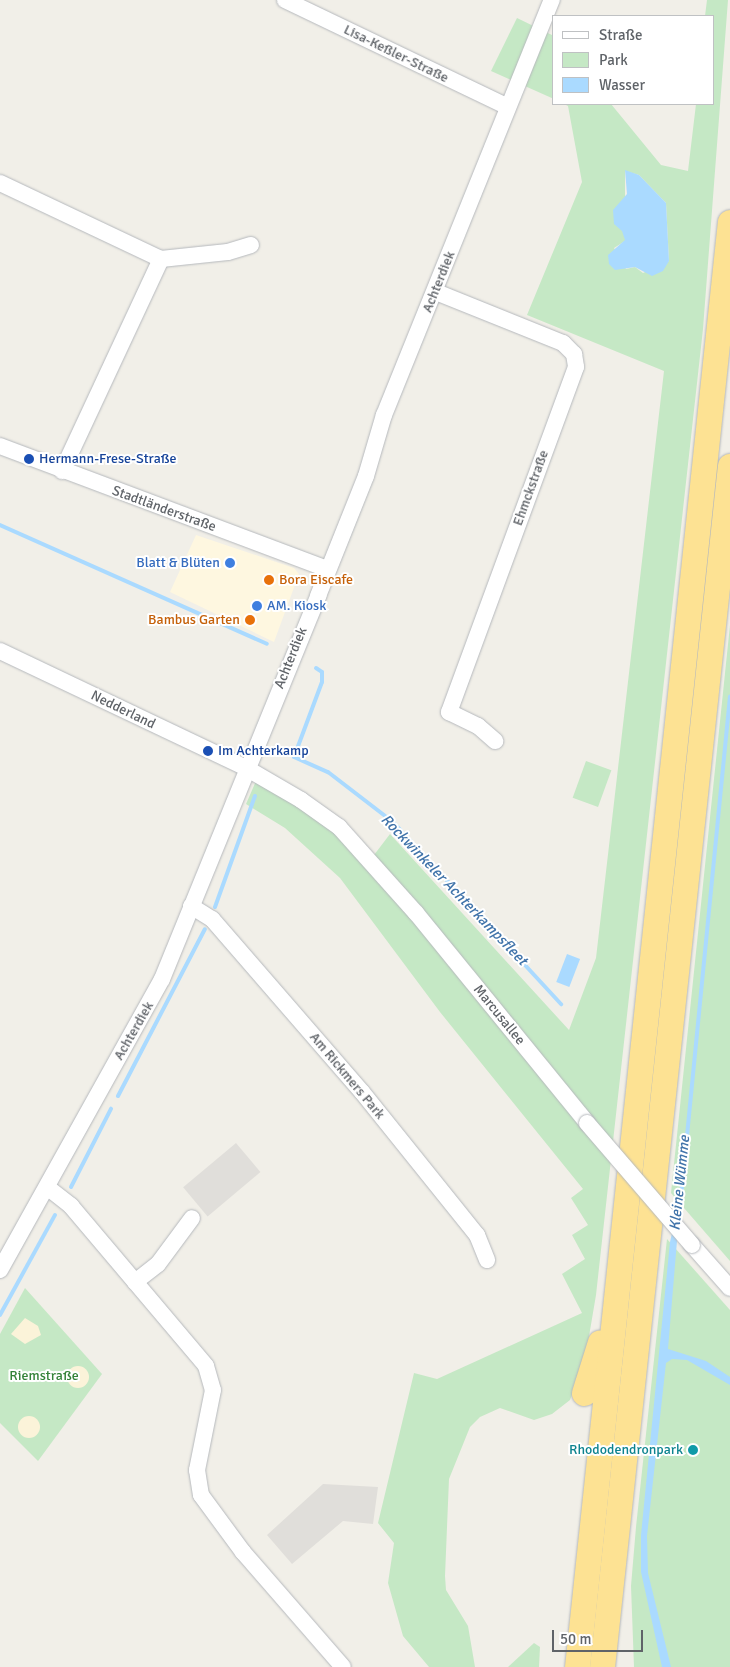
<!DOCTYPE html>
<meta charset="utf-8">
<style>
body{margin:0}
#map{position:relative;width:730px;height:1667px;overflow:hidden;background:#f1efe8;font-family:Signika,sans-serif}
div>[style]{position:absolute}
.commercial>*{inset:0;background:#fef7e0}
.industrial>*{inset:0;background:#e0deda;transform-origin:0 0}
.green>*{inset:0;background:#c5e8c5;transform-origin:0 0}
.sand>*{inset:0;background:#fbf3d9}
.round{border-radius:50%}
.water>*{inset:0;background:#aadaff;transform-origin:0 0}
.stream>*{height:4px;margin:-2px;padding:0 2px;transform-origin:2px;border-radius:2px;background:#aadaff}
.roads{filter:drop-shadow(0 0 1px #b5b8bc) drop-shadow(0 0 1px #b5b8bc)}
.minor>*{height:16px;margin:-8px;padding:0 8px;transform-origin:8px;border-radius:8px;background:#fff}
.highway>*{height:25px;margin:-12.5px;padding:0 12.5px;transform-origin:12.5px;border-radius:12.5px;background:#fde293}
.bridges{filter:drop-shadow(0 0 1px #b5b8bc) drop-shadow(0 0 1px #b5b8bc)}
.minor-bridge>*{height:16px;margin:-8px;padding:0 8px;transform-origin:8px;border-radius:8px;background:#fff}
.dots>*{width:14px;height:14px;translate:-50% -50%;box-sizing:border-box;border:2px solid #fff;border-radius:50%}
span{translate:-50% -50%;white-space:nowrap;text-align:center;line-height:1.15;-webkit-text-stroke:4px #fff;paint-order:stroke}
.street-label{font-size:14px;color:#5f6368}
.transit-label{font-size:14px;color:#164399}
.left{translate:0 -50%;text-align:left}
.shop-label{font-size:14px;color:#366cbe}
.right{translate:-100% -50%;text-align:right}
.food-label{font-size:14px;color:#c56008}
.park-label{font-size:14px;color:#348238}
.culture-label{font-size:14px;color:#0d838f}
.water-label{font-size:15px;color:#4174aa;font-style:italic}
.legend{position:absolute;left:552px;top:15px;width:162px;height:90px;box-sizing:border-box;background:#fff;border:1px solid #bfc1c3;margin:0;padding:6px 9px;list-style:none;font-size:15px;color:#5f6368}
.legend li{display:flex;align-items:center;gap:10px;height:25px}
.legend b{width:25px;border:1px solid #bfc1c3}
.scale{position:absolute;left:552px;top:1630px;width:91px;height:22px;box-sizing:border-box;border:2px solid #5f6368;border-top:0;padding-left:6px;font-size:15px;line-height:18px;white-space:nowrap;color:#5f6368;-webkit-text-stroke:4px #fff;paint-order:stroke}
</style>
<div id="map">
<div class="commercial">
<i style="clip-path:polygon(196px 535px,294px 568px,299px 574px,274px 642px,170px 592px)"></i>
</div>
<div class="industrial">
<i style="left:236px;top:1143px;width:38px;height:69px;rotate:50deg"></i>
<i style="clip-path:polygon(323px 1484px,378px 1487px,373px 1524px,343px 1521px,292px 1564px,267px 1535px)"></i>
</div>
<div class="green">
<i style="clip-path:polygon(evenodd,707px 0,728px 0,703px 329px,596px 1295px,585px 1360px,570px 1400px,552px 1414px,534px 1420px,500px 1408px,480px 1417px,470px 1427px,449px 1479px,445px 1576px,446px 1590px,468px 1626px,475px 1667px,429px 1667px,403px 1636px,388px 1583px,394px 1543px,378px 1523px,414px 1373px,437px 1379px,582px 1313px,562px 1274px,585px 1259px,572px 1235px,588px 1225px,571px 1198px,583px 1189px,440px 1012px,340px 878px,285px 828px,246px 804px,259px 774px,374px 855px,390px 834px,569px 1030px,596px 958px,664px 371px,527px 315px,582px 182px,568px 106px,564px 104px,611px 104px,661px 165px,688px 171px,696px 104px,714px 104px,714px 16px,705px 16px,707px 0,625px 171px,639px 175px,666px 203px,669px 261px,643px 273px,635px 267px,626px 269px,614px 248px,625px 241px,625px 171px)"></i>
<i style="clip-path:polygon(517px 18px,554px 36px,554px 99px,491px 71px)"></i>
<i style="clip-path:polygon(730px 625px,730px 1261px,671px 1193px)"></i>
<i style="left:586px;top:761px;width:27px;height:39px;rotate:20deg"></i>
<i style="clip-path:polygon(667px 1239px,730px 1310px,730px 1667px,634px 1667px,631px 1586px,636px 1527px)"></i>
<i style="clip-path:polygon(25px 1288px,102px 1374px,38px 1461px,0 1423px,0 1334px)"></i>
<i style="clip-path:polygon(534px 1643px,540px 1647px,539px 1667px,508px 1667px)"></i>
</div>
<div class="sand">
<i style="clip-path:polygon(25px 1318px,38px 1326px,41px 1335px,25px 1344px,11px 1334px)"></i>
<i class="round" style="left:67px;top:1366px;width:22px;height:22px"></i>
<i class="round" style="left:18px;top:1416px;width:22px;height:22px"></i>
</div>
<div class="water">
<i style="clip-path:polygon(625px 170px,639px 175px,666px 203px,669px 261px,663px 271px,652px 276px,635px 267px,615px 270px,609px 264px,608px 255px,625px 240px,622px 231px,614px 224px,613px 210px,627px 194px)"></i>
<i style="left:567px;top:954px;width:14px;height:30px;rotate:21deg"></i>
<i style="clip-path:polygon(681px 1193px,668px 1349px,706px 1361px,730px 1377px,730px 1385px,687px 1360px,672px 1359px,666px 1363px,647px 1536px,648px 1573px,671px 1667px,662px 1667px,641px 1572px,641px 1535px,670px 1242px)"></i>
</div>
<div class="stream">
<i style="left:0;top:525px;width:292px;rotate:24deg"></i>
<i style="left:316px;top:668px;width:7px;rotate:34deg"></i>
<i style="left:322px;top:672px;width:10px;rotate:90deg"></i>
<i style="left:322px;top:682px;width:80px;rotate:110.5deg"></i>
<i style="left:294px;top:757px;width:37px;rotate:24deg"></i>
<i style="left:328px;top:772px;width:82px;rotate:37.6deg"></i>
<i style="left:393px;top:822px;width:248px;rotate:47.3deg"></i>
<i style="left:215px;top:907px;width:118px;rotate:-70.2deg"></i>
<i style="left:118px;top:1096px;width:188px;rotate:-62.5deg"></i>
<i style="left:71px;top:1187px;width:88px;rotate:-62.9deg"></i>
<i style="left:681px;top:1197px;width:503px;rotate:-84.41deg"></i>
<i style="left:0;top:1315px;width:114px;rotate:-61.2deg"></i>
</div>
<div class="roads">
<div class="minor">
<i style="left:285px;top:0;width:247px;rotate:25.6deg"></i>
<i style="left:0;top:183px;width:178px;rotate:25.3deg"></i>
<i style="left:161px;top:259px;width:234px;rotate:115deg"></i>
<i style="left:161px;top:259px;width:67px;rotate:-6deg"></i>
<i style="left:228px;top:252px;width:24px;rotate:-17deg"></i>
<i style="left:436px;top:292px;width:137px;rotate:21.9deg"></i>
<i style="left:563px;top:343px;width:16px;rotate:45deg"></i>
<i style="left:574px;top:354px;width:13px;rotate:81deg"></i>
<i style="left:576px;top:367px;width:368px;rotate:110.2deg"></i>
<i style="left:449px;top:712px;width:32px;rotate:26deg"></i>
<i style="left:478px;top:726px;width:23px;rotate:41deg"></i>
<i style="left:0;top:446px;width:350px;rotate:20.6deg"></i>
<i style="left:0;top:651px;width:272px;rotate:25.4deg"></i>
<i style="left:246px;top:768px;width:64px;rotate:30.2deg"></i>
<i style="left:301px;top:800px;width:47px;rotate:35.4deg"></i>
<i style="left:339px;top:827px;width:115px;rotate:48.2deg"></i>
<i style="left:416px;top:913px;width:271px;rotate:50.8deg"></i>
<i style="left:191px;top:906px;width:25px;rotate:32deg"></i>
<i style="left:212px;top:919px;width:229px;rotate:49.1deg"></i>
<i style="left:362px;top:1092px;width:184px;rotate:51.2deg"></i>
<i style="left:477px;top:1235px;width:27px;rotate:68deg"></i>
<i style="left:47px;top:1187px;width:31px;rotate:38deg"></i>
<i style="left:71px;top:1206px;width:209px;rotate:49.8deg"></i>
<i style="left:206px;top:1366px;width:25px;rotate:74deg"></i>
<i style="left:213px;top:1390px;width:82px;rotate:101.3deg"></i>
<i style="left:197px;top:1470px;width:25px;rotate:81deg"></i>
<i style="left:201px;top:1495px;width:71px;rotate:53.6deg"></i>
<i style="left:243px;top:1552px;width:152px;rotate:49deg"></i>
<i style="left:692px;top:1245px;width:57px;rotate:48.5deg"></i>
<i style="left:0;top:1270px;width:333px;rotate:-60.9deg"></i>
<i style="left:162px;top:979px;width:414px;rotate:-67.8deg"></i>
<i style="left:318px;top:596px;width:129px;rotate:-68.2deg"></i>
<i style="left:366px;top:476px;width:64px;rotate:-73.6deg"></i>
<i style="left:384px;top:415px;width:448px;rotate:-68deg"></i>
<i style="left:135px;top:1282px;width:29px;rotate:-38deg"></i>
<i style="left:158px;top:1264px;width:57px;rotate:-53.5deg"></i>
</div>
<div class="highway">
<i style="left:584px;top:1393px;width:53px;rotate:-72.6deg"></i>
<i style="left:577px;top:1667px;width:1453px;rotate:-83.96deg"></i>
<i style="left:602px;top:1667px;width:1208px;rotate:-83.92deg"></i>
</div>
</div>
<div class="bridges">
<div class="minor-bridge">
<i style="left:587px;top:1123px;width:161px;rotate:49.3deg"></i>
</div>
</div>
<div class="dots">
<i style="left:29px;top:459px;background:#1a4fb4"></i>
<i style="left:230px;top:563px;background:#3f7fe0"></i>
<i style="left:269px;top:580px;background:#e8710a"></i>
<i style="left:257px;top:606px;background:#3f7fe0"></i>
<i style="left:250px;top:620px;background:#e8710a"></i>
<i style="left:208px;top:751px;background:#1a4fb4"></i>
<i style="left:693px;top:1450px;background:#0f9aa8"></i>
</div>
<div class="street-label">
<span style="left:396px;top:54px;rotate:26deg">Lisa-Keßler-Straße</span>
<span style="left:439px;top:282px;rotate:-68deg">Achterdiek</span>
<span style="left:531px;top:488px;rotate:-70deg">Ehmckstraße</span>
<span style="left:164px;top:509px;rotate:20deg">Stadtländerstraße</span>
<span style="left:291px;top:658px;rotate:-68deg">Achterdiek</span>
<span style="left:123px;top:710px;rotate:26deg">Nedderland</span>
<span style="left:499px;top:1015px;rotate:51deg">Marcusallee</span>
<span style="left:134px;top:1031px;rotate:-60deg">Achterdiek</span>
<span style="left:347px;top:1076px;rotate:50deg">Am Rickmers Park</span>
</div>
<div class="transit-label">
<span class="left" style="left:39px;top:459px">Hermann-Frese-Straße</span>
<span class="left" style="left:218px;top:751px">Im Achterkamp</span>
</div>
<div class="shop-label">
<span class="right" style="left:220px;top:563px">Blatt &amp; Blüten</span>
<span class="left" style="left:267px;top:606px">AM. Kiosk</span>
</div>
<div class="food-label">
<span class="left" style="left:279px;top:580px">Bora Eiscafe</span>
<span class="right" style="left:240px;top:620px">Bambus Garten</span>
</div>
<div class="park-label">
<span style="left:44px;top:1376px">Riemstraße</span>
</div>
<div class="culture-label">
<span class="right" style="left:683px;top:1450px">Rhododendronpark</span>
</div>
<div class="water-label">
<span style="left:454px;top:890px;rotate:46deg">Rockwinkeler Achterkampsfleet</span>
<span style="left:680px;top:1183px;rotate:-84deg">Kleine Wümme</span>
</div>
<ul class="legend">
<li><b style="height:6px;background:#fff"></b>Straße</li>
<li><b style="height:14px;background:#c5e8c5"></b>Park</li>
<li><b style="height:14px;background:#aadaff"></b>Wasser</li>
</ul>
<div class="scale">50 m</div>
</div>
